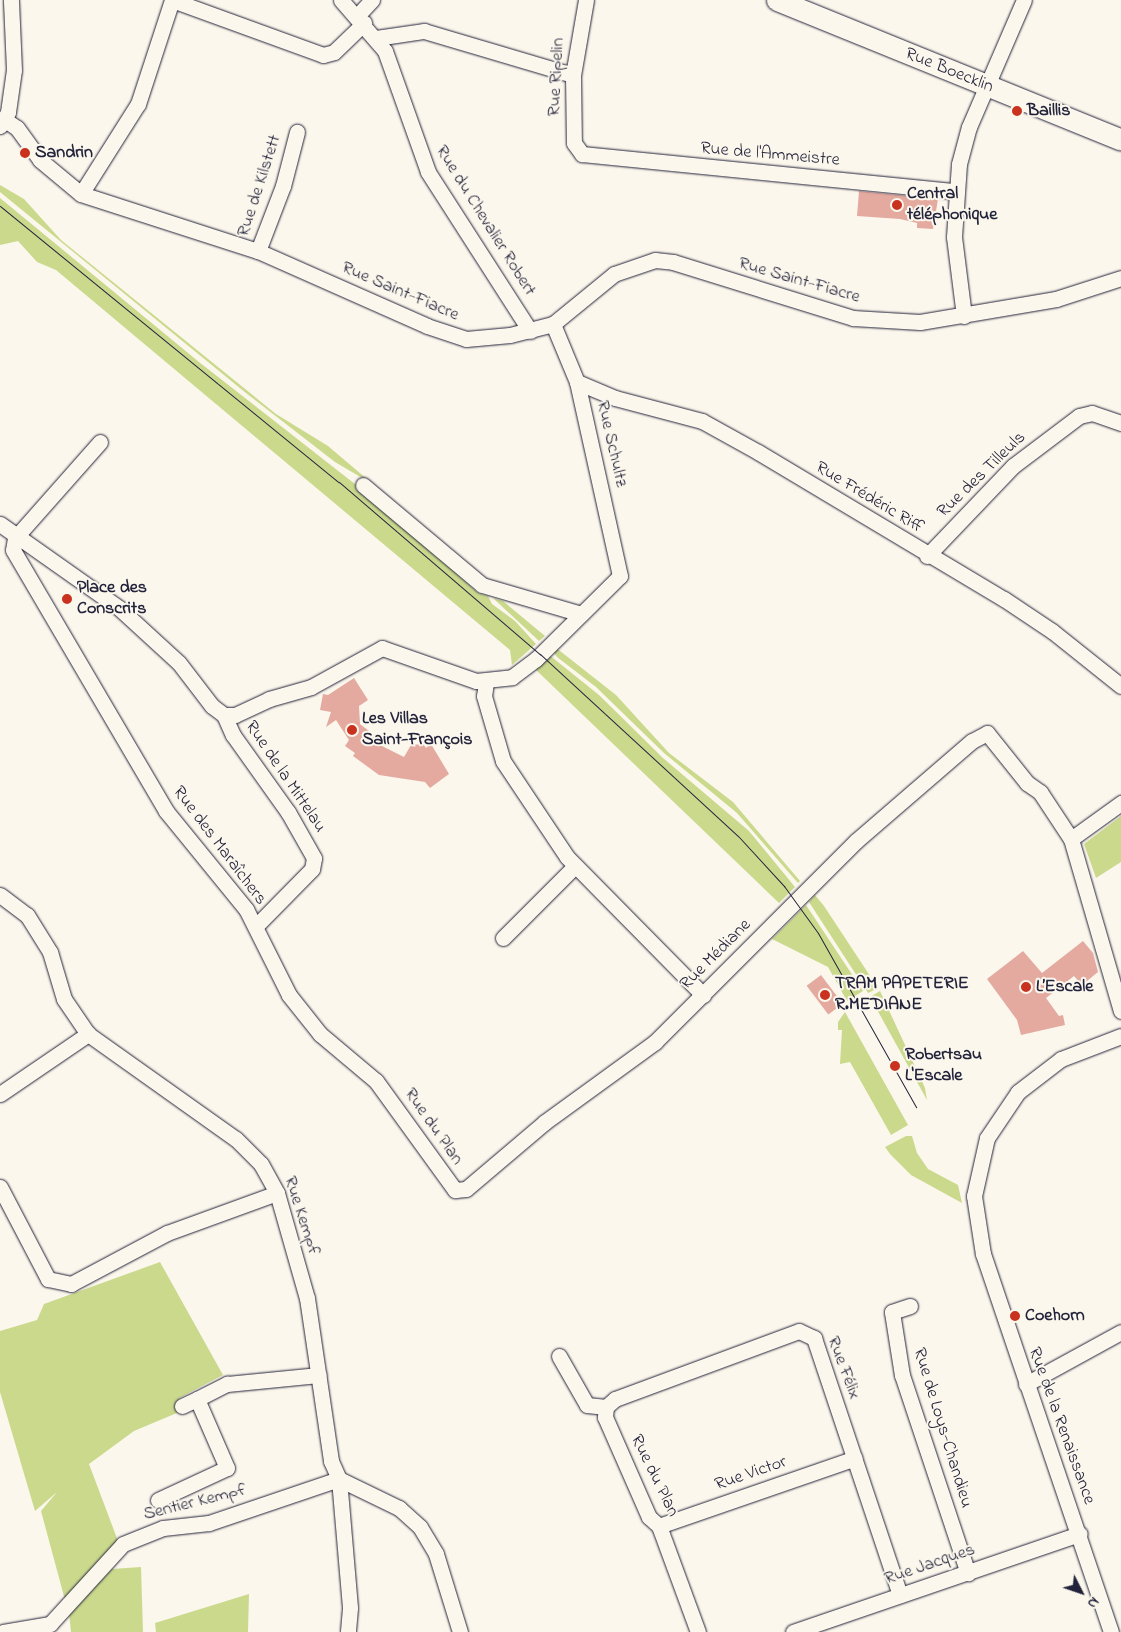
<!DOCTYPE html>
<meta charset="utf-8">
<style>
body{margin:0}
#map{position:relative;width:1121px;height:1632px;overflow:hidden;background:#fbf7ec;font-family:"Indie Flower",sans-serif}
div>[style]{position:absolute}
.green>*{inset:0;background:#cbd98d}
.building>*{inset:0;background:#e4aaa0;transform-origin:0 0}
.roads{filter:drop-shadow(0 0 1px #22223b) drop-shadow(0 0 1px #22223b)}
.street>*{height:15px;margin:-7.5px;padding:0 7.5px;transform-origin:7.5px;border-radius:7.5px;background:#fbf7ec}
.secondary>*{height:21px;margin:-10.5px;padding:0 10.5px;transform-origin:10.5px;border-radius:10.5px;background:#fbf7ec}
.tram>*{height:1px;margin:-0.5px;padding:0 0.5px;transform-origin:0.5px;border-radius:0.5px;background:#22223b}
.dots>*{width:14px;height:14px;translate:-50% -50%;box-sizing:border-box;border:2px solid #fbf7ec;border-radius:50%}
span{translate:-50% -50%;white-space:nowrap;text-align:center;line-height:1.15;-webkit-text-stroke:4px #fbf7ec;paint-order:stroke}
.street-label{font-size:18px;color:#22223b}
.poi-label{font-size:18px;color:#22223b;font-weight:700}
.left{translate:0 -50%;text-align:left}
.north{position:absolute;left:1056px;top:1567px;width:50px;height:50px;-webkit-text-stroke:4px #fbf7ec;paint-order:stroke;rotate:131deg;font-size:14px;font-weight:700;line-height:20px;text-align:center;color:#22223b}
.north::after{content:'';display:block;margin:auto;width:18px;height:22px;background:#22223b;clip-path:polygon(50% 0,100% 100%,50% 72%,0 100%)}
</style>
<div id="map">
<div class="green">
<i style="clip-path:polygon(0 185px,24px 199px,61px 240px,276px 414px,328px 446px,374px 485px,335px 462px,246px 393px,0 192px)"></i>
<i style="clip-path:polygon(0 198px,199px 362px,360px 488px,478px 593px,488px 596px,492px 604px,515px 621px,536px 644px,512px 665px,510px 650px,56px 270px,37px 262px,18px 241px,0 245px)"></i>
<i style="clip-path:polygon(493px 598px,503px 601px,545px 636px,539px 641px)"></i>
<i style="clip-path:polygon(555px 647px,616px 695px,669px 753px,733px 802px,800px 881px,798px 883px,737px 813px,664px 753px,596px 687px,557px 657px,552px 650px)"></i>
<i style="clip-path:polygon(548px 654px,599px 695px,663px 758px,749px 831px,795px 887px,779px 903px,534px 668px)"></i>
<i style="clip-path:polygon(1121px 816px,1121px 862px,1096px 878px,1084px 844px)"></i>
<i style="clip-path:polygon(815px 895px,824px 906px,878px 988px,868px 993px,809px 902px)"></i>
<i style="clip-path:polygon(806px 905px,863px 991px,847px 1001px,828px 967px,772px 939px)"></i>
<i style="clip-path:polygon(880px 991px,925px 1088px,927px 1100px,870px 997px)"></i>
<i style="clip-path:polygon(845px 1012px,908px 1125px,891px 1135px,850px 1062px,840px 1064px,842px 1030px,838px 1030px,838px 1022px)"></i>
<i style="clip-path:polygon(906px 1136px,912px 1136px,917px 1153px,928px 1169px,958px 1185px,962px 1203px,911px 1175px,890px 1154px,885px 1147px)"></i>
<i style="clip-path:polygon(160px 1262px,223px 1375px,179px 1398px,184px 1410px,134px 1431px,89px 1464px,118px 1541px,65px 1600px,41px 1511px,57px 1492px,35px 1511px,0 1392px,0 1331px,37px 1320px,44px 1304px)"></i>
<i style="clip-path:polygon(141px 1567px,143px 1632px,71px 1632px,69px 1613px,112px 1569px)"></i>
<i style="clip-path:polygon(249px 1594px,248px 1632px,156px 1632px,155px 1623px)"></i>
</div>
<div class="building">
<i style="clip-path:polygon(859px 191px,938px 199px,933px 229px,917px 228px,917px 223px,900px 219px,857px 216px)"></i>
<i style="clip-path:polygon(354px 678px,368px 700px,359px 706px,360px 724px,383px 742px,380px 745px,404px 757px,411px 745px,423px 744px,426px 748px,431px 744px,449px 774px,430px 788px,425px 782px,379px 775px,353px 756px,355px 753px,345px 746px,349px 740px,336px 720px,326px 727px,331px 712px,320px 710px,323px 694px,328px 695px)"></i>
<i style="clip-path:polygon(1083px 941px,1093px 953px,1098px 972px,1082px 985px,1074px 976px,1046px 998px,1059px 1016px,1063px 1015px,1065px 1025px,1021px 1035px,1017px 1020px,987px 979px,1023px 951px,1042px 973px)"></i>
<i style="left:821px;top:975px;width:36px;height:18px;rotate:53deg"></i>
</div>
<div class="roads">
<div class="street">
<i style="left:172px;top:0;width:161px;rotate:20deg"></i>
<i style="left:323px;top:55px;width:11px;rotate:-15deg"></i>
<i style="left:334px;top:52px;width:42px;rotate:-44deg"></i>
<i style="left:341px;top:0;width:67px;rotate:49.2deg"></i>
<i style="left:385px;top:51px;width:128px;rotate:70.4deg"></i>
<i style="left:428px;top:172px;width:189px;rotate:57.3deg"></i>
<i style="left:586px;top:0;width:76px;rotate:99.8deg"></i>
<i style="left:573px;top:75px;width:68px;rotate:89.2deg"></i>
<i style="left:574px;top:143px;width:14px;rotate:54deg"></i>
<i style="left:582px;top:154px;width:375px;rotate:5.7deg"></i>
<i style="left:357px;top:16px;width:22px;rotate:-47deg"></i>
<i style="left:376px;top:38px;width:49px;rotate:-8.3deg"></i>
<i style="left:424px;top:31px;width:155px;rotate:16.5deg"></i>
<i style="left:5px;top:120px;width:14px;rotate:34deg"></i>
<i style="left:17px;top:128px;width:39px;rotate:54deg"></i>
<i style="left:40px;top:160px;width:53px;rotate:39.7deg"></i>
<i style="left:81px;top:194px;width:186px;rotate:17.9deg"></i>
<i style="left:258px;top:251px;width:185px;rotate:23.9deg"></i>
<i style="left:427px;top:326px;width:41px;rotate:18.4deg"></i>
<i style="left:466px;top:339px;width:44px;rotate:-5.2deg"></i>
<i style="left:510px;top:335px;width:44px;rotate:-14.3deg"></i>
<i style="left:553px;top:324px;width:79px;rotate:-39.3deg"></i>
<i style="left:614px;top:274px;width:43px;rotate:-18.9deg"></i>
<i style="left:655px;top:260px;width:18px;rotate:6deg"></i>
<i style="left:673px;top:262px;width:189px;rotate:17.3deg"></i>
<i style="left:853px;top:318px;width:67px;rotate:3.4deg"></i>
<i style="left:920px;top:322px;width:138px;rotate:-9.6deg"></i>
<i style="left:1056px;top:299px;width:68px;rotate:-17.9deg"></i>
<i style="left:0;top:126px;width:16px;rotate:-60deg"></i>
<i style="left:8px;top:112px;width:42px;rotate:-81.9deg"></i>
<i style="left:14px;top:70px;width:70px;rotate:-92.5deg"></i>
<i style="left:81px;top:194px;width:107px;rotate:-57.7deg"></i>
<i style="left:138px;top:104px;width:109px;rotate:-71.9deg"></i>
<i style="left:258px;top:251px;width:70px;rotate:-69deg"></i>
<i style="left:283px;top:186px;width:56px;rotate:-75.5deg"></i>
<i style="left:964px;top:316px;width:80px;rotate:-97.2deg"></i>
<i style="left:954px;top:237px;width:73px;rotate:-86.1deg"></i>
<i style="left:959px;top:164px;width:38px;rotate:-75deg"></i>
<i style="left:969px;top:127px;width:138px;rotate:-66.6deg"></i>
<i style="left:577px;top:382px;width:41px;rotate:22.8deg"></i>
<i style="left:615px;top:398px;width:90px;rotate:14.8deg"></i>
<i style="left:702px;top:421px;width:64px;rotate:29deg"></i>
<i style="left:758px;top:452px;width:287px;rotate:30.9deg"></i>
<i style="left:1004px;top:599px;width:58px;rotate:33.7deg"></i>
<i style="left:1052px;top:631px;width:88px;rotate:38.6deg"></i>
<i style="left:100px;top:442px;width:128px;rotate:131.5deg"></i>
<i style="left:15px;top:538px;width:12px;rotate:99deg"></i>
<i style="left:13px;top:550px;width:303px;rotate:59.6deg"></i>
<i style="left:166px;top:811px;width:127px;rotate:50.8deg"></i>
<i style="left:246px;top:909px;width:96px;rotate:63.4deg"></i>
<i style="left:289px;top:995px;width:50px;rotate:51.5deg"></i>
<i style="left:320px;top:1034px;width:73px;rotate:40deg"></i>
<i style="left:376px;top:1081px;width:135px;rotate:54.1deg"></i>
<i style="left:455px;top:1190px;width:11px;rotate:-5deg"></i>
<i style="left:466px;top:1189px;width:104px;rotate:-40.3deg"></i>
<i style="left:545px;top:1122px;width:136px;rotate:-36deg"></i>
<i style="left:655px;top:1042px;width:284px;rotate:-45deg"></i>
<i style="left:856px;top:841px;width:153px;rotate:-40.8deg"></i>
<i style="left:972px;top:741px;width:17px;rotate:-28deg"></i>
<i style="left:987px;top:733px;width:64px;rotate:51.3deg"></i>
<i style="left:1027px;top:783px;width:16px;rotate:35deg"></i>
<i style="left:1040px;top:792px;width:56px;rotate:56.6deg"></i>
<i style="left:1071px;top:839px;width:179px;rotate:73.8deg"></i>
<i style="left:363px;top:485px;width:155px;rotate:40deg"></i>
<i style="left:482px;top:585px;width:103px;rotate:16.3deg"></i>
<i style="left:0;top:524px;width:146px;rotate:35.2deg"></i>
<i style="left:119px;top:608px;width:81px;rotate:42.5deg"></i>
<i style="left:179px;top:663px;width:54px;rotate:52.5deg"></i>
<i style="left:212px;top:706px;width:15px;rotate:37deg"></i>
<i style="left:224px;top:715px;width:11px"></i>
<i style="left:235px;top:715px;width:38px;rotate:-25deg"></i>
<i style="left:269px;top:699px;width:44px;rotate:-15.9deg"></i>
<i style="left:311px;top:687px;width:81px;rotate:-28.8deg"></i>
<i style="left:382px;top:648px;width:100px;rotate:19.3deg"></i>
<i style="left:476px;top:681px;width:36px;rotate:-6deg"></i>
<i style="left:512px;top:677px;width:30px;rotate:-37deg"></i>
<i style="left:536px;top:659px;width:118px;rotate:-44.7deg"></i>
<i style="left:620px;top:576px;width:199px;rotate:-102.5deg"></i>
<i style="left:577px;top:382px;width:63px;rotate:-112.5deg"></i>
<i style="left:927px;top:556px;width:124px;rotate:-46.3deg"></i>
<i style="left:1013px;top:466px;width:83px;rotate:-37.1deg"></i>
<i style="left:1079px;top:416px;width:13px;rotate:-13deg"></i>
<i style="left:1092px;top:413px;width:31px;rotate:19deg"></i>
<i style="left:486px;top:682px;width:14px;rotate:98deg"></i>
<i style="left:484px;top:696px;width:68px;rotate:73.7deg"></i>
<i style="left:503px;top:761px;width:115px;rotate:56.3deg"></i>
<i style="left:567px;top:857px;width:194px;rotate:45.4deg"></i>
<i style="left:224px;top:715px;width:22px;rotate:66deg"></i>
<i style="left:233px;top:735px;width:95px;rotate:54.5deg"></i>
<i style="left:288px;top:812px;width:53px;rotate:60.5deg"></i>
<i style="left:314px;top:858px;width:11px;rotate:100deg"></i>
<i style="left:312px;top:869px;width:80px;rotate:134.5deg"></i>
<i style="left:1071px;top:839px;width:62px;rotate:-35.8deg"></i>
<i style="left:0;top:895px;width:34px;rotate:37deg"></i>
<i style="left:27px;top:915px;width:44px;rotate:58.1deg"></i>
<i style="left:50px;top:952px;width:49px;rotate:73.4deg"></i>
<i style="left:64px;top:999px;width:42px;rotate:55.6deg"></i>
<i style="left:88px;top:1034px;width:181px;rotate:35.4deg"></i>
<i style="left:236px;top:1139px;width:35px;rotate:45deg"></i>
<i style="left:261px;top:1164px;width:33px;rotate:61deg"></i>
<i style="left:277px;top:1193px;width:109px;rotate:74.1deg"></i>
<i style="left:307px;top:1298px;width:165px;rotate:81.6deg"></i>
<i style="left:331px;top:1461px;width:20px;rotate:66deg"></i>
<i style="left:339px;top:1479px;width:129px;rotate:85.1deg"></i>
<i style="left:350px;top:1608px;width:24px;rotate:95deg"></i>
<i style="left:503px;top:938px;width:100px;rotate:-45deg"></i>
<i style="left:0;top:1094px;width:107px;rotate:-34.3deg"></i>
<i style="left:0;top:1187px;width:104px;rotate:62.4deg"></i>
<i style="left:48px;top:1279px;width:24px;rotate:12deg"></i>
<i style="left:71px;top:1284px;width:109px;rotate:-28deg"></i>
<i style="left:167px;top:1233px;width:117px;rotate:-20deg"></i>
<i style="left:910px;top:1306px;width:19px;rotate:162deg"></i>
<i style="left:892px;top:1312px;width:64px;rotate:81deg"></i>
<i style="left:902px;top:1375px;width:209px;rotate:71.6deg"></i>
<i style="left:559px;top:1356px;width:56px;rotate:60.3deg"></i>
<i style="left:587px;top:1405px;width:19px;rotate:6deg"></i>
<i style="left:606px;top:1407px;width:10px;rotate:96deg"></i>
<i style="left:605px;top:1417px;width:109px;rotate:66.3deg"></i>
<i style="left:649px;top:1517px;width:13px;rotate:42deg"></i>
<i style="left:659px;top:1526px;width:113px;rotate:69.8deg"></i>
<i style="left:1026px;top:1384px;width:108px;rotate:-28.7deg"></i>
<i style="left:182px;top:1406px;width:17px;rotate:-25deg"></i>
<i style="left:606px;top:1407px;width:12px;rotate:-42deg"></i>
<i style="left:615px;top:1399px;width:196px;rotate:-20.3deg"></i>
<i style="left:799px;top:1331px;width:17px;rotate:25deg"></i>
<i style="left:814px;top:1338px;width:271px;rotate:71.5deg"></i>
<i style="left:339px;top:1479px;width:67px;rotate:25.8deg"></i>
<i style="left:399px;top:1508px;width:28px;rotate:42deg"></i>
<i style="left:420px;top:1527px;width:31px;rotate:59deg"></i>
<i style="left:436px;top:1554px;width:82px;rotate:72.9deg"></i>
<i style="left:158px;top:1500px;width:76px;rotate:-24.9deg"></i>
<i style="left:227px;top:1468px;width:75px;rotate:-113.5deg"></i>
<i style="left:197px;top:1399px;width:34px;rotate:-27deg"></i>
<i style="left:227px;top:1384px;width:92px;rotate:-5.6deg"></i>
<i style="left:659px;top:1526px;width:207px;rotate:-19.1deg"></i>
<i style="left:3px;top:1632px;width:48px;rotate:-9.7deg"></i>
<i style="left:50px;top:1624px;width:108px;rotate:-47.6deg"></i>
<i style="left:123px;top:1544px;width:43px;rotate:-21.8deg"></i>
<i style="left:163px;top:1528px;width:46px;rotate:-6.2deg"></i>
<i style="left:209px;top:1523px;width:137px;rotate:-18.7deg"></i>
<i style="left:793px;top:1632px;width:303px;rotate:-18.9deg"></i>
<i style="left:1111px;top:1632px;width:399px;rotate:-108.7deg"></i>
<i style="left:983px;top:1254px;width:59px;rotate:-98.8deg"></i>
<i style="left:974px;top:1196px;width:59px;rotate:-77.4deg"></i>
<i style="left:987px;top:1138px;width:55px;rotate:-56deg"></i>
<i style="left:1018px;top:1092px;width:54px;rotate:-37.5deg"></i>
<i style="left:1061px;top:1059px;width:64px;rotate:-21deg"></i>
</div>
<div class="secondary">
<i style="left:777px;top:0;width:371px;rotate:22.1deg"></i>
</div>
</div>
<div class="tram">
<i style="left:0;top:206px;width:437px;rotate:39.2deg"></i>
<i style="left:339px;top:482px;width:265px;rotate:40.6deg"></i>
<i style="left:540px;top:654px;width:270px;rotate:42.6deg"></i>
<i style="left:739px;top:837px;width:67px;rotate:47.4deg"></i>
<i style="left:784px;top:886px;width:58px;rotate:54.1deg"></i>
<i style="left:818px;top:933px;width:200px;rotate:60.6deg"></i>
</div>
<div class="dots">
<i style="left:1017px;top:111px;background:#c8321e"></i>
<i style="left:25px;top:153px;background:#c8321e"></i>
<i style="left:897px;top:205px;background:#c8321e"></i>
<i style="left:67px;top:599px;background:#c8321e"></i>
<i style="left:352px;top:730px;background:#c8321e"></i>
<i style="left:1026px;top:987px;background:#c8321e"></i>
<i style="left:825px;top:995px;background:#c8321e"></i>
<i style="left:895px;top:1066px;background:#c8321e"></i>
<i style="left:1015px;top:1316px;background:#c8321e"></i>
</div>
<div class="street-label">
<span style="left:949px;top:71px;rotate:22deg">Rue Boecklin</span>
<span style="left:557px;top:77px;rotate:-87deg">Rue Ripelin</span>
<span style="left:770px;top:155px;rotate:5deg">Rue de l'Ammeistre</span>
<span style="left:260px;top:186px;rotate:-72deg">Rue de Kilstett</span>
<span style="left:485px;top:221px;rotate:58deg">Rue du Chevalier Robert</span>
<span style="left:799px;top:281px;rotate:16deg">Rue Saint-Fiacre</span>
<span style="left:400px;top:292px;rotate:23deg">Rue Saint-Fiacre</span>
<span style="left:611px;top:444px;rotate:77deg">Rue Schultz</span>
<span style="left:982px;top:475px;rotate:-44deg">Rue des Tilleuls</span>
<span style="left:869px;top:498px;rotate:31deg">Rue Frédéric Riff</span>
<span style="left:285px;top:777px;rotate:56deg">Rue de la Mittelau</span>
<span style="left:219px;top:846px;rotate:53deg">Rue des Maraîchers</span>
<span style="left:716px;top:955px;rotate:-45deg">Rue Médiane</span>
<span style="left:433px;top:1127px;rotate:55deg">Rue du Plan</span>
<span style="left:301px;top:1216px;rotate:72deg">Rue Kempf</span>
<span style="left:843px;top:1368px;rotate:69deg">Rue Félix</span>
<span style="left:1061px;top:1426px;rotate:70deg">Rue de la Renaissance</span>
<span style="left:942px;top:1428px;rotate:73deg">Rue de Loys-Chandieu</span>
<span style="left:751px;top:1474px;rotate:-19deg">Rue Victor</span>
<span style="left:654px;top:1476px;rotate:64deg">Rue du Plan</span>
<span style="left:195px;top:1503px;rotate:-14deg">Sentier Kempf</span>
<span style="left:930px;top:1565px;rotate:-19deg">Rue Jacques</span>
</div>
<div class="poi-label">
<span class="left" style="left:1027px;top:111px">Baillis</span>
<span class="left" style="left:35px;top:153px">Sandrin</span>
<span class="left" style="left:907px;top:205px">Central<br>téléphonique</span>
<span class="left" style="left:77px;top:599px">Place des<br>Conscrits</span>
<span class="left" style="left:362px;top:730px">Les Villas<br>Saint-François</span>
<span class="left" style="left:835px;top:995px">TRAM PAPETERIE<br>R.MEDIANE</span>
<span class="left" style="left:1036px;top:987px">L’Escale</span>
<span class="left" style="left:905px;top:1066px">Robertsau<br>L'Escale</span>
<span class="left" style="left:1025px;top:1316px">Coehorn</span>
</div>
<div class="north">N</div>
</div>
